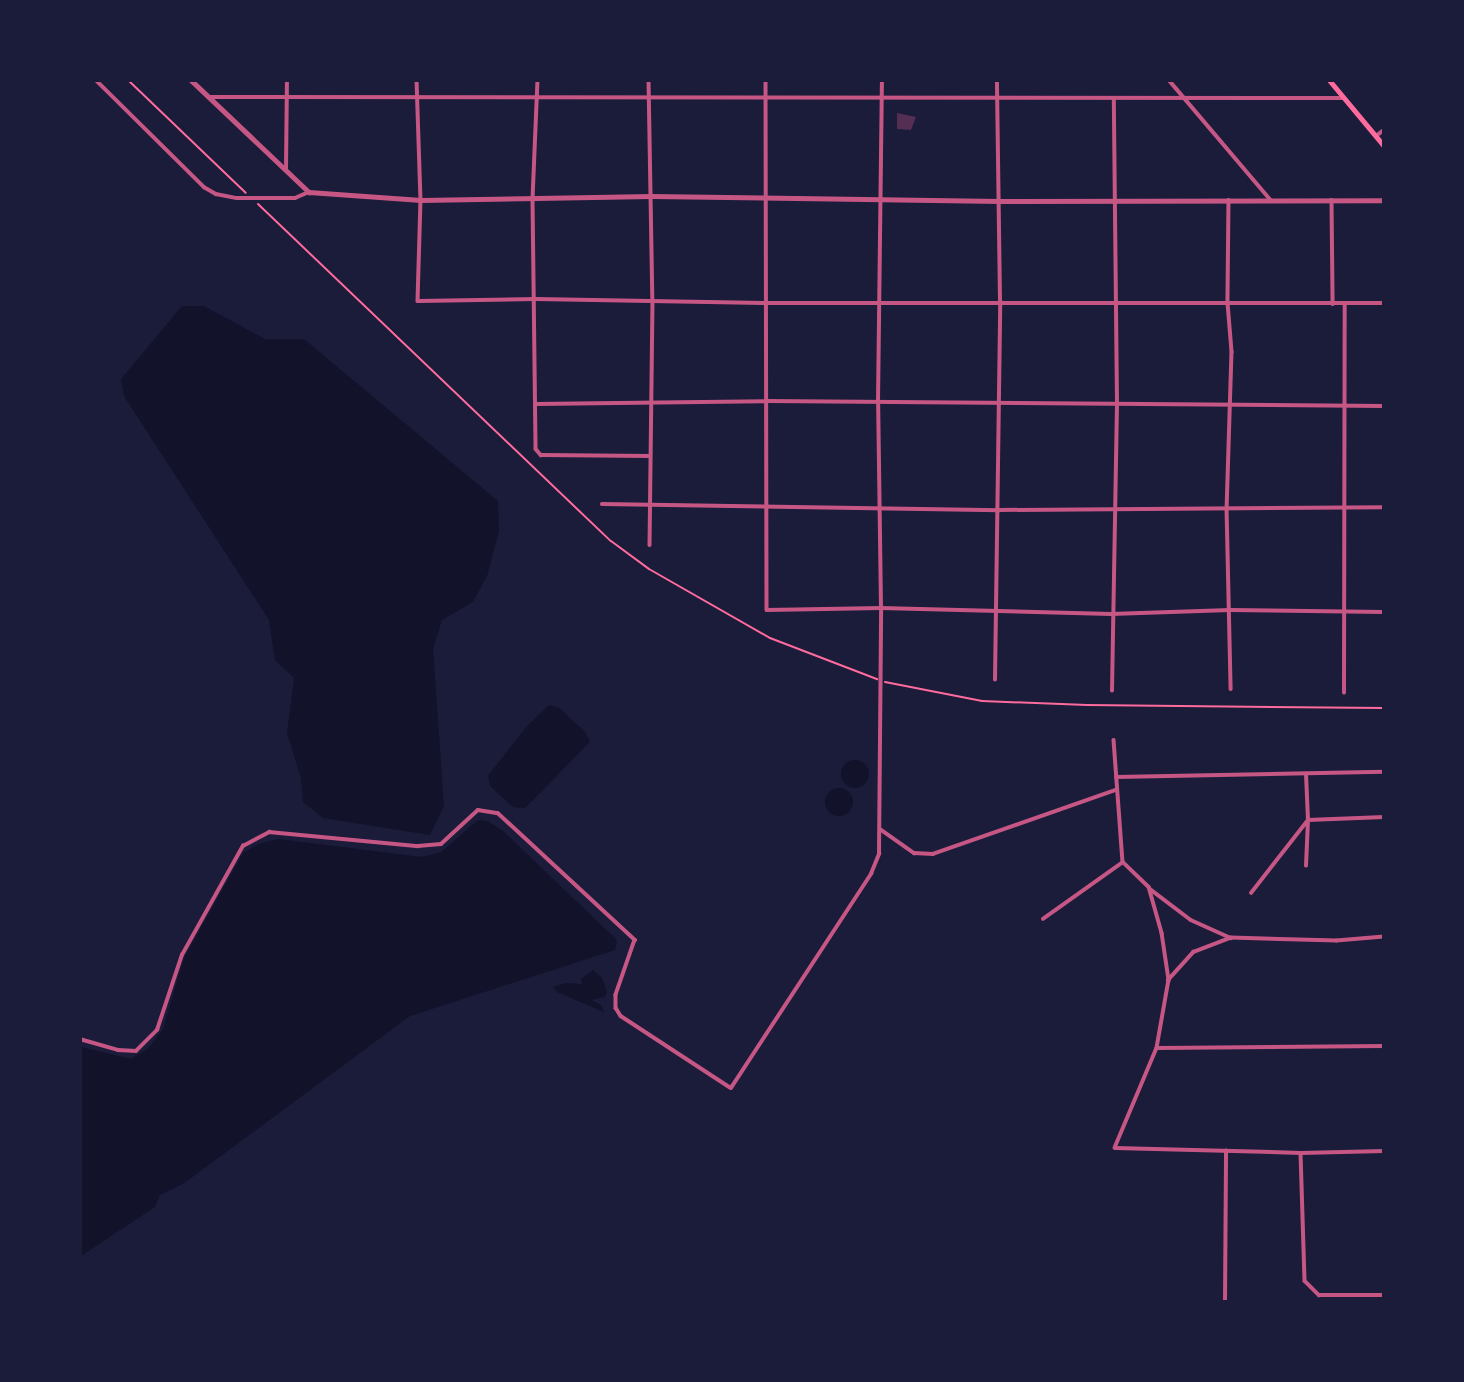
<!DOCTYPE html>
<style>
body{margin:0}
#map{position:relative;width:1464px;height:1382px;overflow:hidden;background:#1b1b3a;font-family:"Crimson Pro",serif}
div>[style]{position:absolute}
.water>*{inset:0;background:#12122b}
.round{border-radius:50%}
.building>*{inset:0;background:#542f53}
.path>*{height:2px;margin:-1px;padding:0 1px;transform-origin:1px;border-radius:1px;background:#ff6b9d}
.minor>*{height:3.5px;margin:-1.75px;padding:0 1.75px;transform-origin:1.75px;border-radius:1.75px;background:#c65784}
.tertiary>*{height:4.5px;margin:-2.25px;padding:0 2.25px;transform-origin:2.25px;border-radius:2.25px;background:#c65784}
.primary>*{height:5px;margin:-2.5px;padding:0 2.5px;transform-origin:2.5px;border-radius:2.5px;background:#ff6b9d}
span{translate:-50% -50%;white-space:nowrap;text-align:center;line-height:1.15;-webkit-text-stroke:6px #1b1b3a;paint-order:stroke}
.frame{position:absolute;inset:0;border:82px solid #1b1b3a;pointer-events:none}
</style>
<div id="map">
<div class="water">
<i style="clip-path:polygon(182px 306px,204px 306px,265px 339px,304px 339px,498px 501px,499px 531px,487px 576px,473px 602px,442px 620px,433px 649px,444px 806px,430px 835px,323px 818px,303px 802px,301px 778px,287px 733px,294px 678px,275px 660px,269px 620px,124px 396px,121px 379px)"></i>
<i style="clip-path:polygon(549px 705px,559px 708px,585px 732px,590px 742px,525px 808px,513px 807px,490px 786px,488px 776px,527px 726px)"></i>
<i class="round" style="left:841px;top:760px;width:28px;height:28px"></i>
<i class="round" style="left:825px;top:788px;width:28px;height:28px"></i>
<i style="clip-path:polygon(478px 820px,487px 821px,502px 830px,617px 940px,615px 950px,410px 1016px,183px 1184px,160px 1195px,155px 1207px,81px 1256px,81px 1047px,131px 1059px,148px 1049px,163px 1029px,184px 958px,243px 853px,258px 844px,278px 839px,422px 857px,441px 852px)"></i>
<i style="clip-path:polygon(593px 970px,602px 978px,607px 992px,605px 997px,592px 1000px,601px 1005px,604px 1012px,557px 992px,553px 987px,565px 983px,582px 984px,581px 979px)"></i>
</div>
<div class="building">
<i style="clip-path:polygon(897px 113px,916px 117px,911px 130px,897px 129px)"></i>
</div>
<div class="path">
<i style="left:128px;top:80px;width:163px;rotate:43.8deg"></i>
<i style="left:258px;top:204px;width:488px;rotate:43.7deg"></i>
<i style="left:611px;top:541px;width:47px;rotate:36.4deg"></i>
<i style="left:649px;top:569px;width:139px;rotate:29.7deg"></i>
<i style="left:770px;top:638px;width:115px;rotate:21deg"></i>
<i style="left:885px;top:682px;width:99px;rotate:11.1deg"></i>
<i style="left:982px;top:701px;width:105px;rotate:2.2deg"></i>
<i style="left:1087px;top:705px;width:297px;rotate:0.6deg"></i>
</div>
<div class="minor">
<i style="left:96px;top:80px;width:152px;rotate:44.7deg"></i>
<i style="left:204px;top:187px;width:14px;rotate:30deg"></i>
<i style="left:216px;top:194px;width:21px;rotate:11deg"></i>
<i style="left:237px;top:198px;width:58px"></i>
<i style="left:295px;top:198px;width:15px;rotate:-23deg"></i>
<i style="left:417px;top:80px;width:120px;rotate:88.1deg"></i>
<i style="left:421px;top:200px;width:101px;rotate:91.7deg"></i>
<i style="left:418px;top:301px;width:118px;rotate:-1deg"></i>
<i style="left:536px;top:299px;width:231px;rotate:1deg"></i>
<i style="left:767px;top:303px;width:617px"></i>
<i style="left:538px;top:80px;width:119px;rotate:92.4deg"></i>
<i style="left:533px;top:199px;width:250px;rotate:89.3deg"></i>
<i style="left:536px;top:449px;width:8px;rotate:50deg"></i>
<i style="left:541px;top:455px;width:109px;rotate:0.5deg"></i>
<i style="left:649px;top:80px;width:221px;rotate:89deg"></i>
<i style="left:653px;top:301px;width:244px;rotate:90.7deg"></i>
<i style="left:766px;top:80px;width:530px;rotate:89.89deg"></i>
<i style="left:767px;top:610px;width:114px;rotate:-1deg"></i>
<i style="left:881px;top:608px;width:230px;rotate:1.5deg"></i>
<i style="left:1111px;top:614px;width:119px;rotate:-1.9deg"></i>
<i style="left:1230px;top:610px;width:154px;rotate:0.7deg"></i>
<i style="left:1169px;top:80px;width:156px;rotate:49.7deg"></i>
<i style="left:208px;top:97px;width:1136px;rotate:0.05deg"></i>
<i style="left:1376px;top:136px;width:10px;rotate:-37deg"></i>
<i style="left:286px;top:170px;width:90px;rotate:-89.4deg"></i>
<i style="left:1229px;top:200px;width:103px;rotate:90.6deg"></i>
<i style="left:1228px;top:303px;width:49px;rotate:85.3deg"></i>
<i style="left:1232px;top:352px;width:156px;rotate:91.8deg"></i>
<i style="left:1227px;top:508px;width:181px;rotate:88.7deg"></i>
<i style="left:1332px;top:200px;width:104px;rotate:89.4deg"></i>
<i style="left:535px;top:404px;width:232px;rotate:-0.7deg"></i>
<i style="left:767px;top:401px;width:617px;rotate:0.46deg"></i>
<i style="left:602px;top:504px;width:398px;rotate:0.9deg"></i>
<i style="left:1000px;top:510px;width:384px;rotate:-0.4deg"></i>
<i style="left:995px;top:680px;width:379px;rotate:-89.2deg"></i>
<i style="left:1000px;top:301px;width:221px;rotate:-90.8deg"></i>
<i style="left:1112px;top:691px;width:287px;rotate:-89deg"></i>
<i style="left:1117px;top:404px;width:305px;rotate:-90.6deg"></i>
<i style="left:1344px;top:693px;width:389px;rotate:-89.9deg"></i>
<i style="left:1114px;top:740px;width:122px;rotate:85.8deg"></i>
<i style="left:1123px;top:862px;width:36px;rotate:44deg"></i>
<i style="left:1149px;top:887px;width:48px;rotate:74.2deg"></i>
<i style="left:1162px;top:933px;width:48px;rotate:81.5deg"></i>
<i style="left:1116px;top:777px;width:268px;rotate:-1.1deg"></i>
<i style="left:880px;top:829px;width:42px;rotate:35.2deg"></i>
<i style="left:914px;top:853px;width:19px;rotate:3deg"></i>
<i style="left:933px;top:854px;width:194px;rotate:-19.3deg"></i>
<i style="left:1306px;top:866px;width:46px;rotate:-87.5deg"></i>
<i style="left:1308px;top:820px;width:76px;rotate:-2.3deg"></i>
<i style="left:1150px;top:889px;width:51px;rotate:37.1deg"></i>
<i style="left:1191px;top:920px;width:44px;rotate:24.2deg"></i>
<i style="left:1251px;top:893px;width:93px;rotate:-52deg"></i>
<i style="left:1308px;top:820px;width:46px;rotate:-92.5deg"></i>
<i style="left:1043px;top:919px;width:98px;rotate:-35.5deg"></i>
<i style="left:1384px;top:937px;width:47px;rotate:175.1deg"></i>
<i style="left:1337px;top:941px;width:106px;rotate:-178.4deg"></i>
<i style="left:1231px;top:938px;width:40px;rotate:159deg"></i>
<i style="left:1194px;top:952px;width:38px;rotate:132deg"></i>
<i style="left:1169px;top:980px;width:69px;rotate:100deg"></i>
<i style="left:1157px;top:1048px;width:108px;rotate:112.8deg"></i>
<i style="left:1115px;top:1148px;width:186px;rotate:1.5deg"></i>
<i style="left:1301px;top:1153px;width:83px;rotate:-1.4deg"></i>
<i style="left:80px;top:1039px;width:40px;rotate:16deg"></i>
<i style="left:118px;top:1050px;width:18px;rotate:3deg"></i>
<i style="left:136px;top:1051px;width:30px;rotate:-45deg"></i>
<i style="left:157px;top:1030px;width:79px;rotate:-71.6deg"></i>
<i style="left:182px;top:955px;width:125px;rotate:-60.8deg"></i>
<i style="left:243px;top:846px;width:30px;rotate:-28deg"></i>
<i style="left:269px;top:832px;width:150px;rotate:5.4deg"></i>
<i style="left:418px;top:846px;width:23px;rotate:-5deg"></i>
<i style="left:441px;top:844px;width:50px;rotate:-42.6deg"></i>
<i style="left:478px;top:810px;width:20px;rotate:9deg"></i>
<i style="left:498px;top:813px;width:187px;rotate:42.8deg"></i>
<i style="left:635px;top:940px;width:58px;rotate:109.1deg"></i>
<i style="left:616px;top:995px;width:13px;rotate:90deg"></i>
<i style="left:616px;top:1008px;width:9px;rotate:58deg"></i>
<i style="left:621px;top:1016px;width:131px;rotate:33.2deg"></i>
<i style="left:731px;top:1088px;width:256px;rotate:-56.8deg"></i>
<i style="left:871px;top:874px;width:22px;rotate:-68deg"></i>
<i style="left:879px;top:854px;width:246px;rotate:-89.5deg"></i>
<i style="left:881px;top:608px;width:206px;rotate:-90.8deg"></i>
<i style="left:878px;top:402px;width:322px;rotate:-89.3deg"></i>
<i style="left:1158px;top:1048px;width:226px;rotate:-0.5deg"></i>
<i style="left:1301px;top:1153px;width:128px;rotate:88.2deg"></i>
<i style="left:1305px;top:1281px;width:20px;rotate:45deg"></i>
<i style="left:1319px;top:1295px;width:65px"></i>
<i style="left:1225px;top:1302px;width:151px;rotate:-89.6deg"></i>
</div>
<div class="tertiary">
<i style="left:191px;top:80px;width:163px;rotate:43.5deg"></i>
<i style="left:309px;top:192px;width:112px;rotate:4.1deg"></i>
<i style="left:421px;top:200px;width:230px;rotate:-1deg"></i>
<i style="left:651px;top:196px;width:349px;rotate:0.8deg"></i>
<i style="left:1000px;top:201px;width:384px;rotate:-0.1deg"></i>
</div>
<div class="primary">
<i style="left:1329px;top:80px;width:86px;rotate:50.2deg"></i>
</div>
<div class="frame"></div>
</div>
